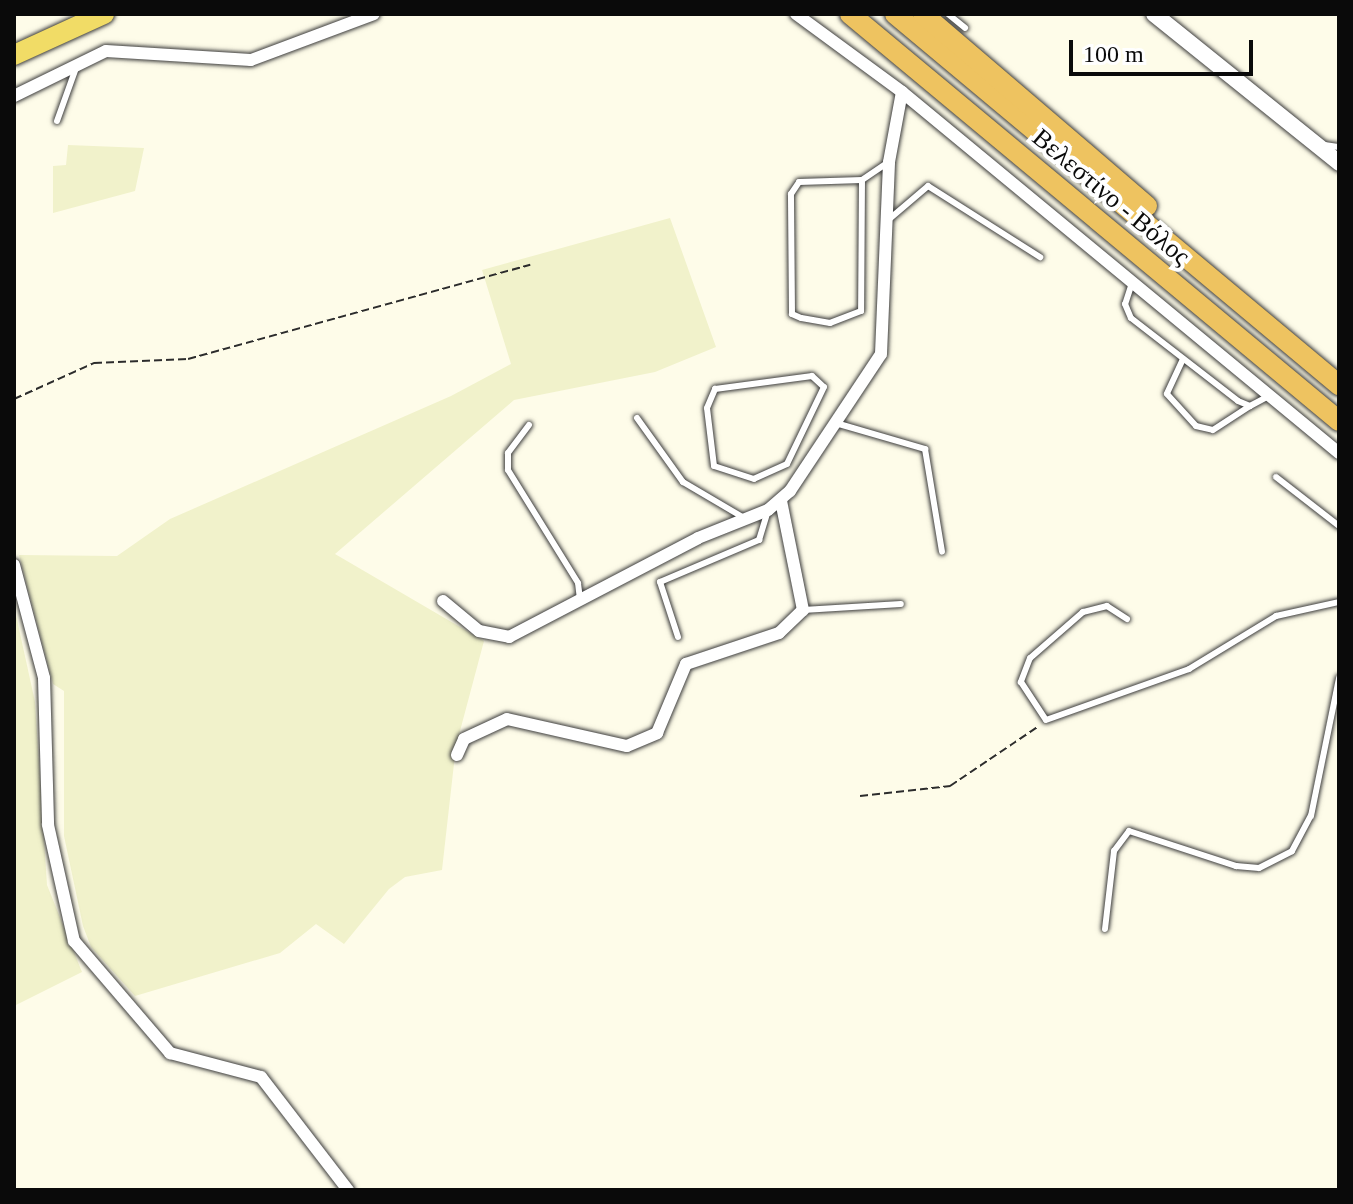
<!DOCTYPE html>
<meta charset="utf-8">
<style>
body{margin:0}
#map{position:relative;width:1353px;height:1204px;overflow:hidden;background:#fefce9;font-family:Georgia,serif}
div>[style]{position:absolute}
.farmland>*{inset:0;background:#f1f2cb}
.path>*{height:2px;margin-top:-1px;transform-origin:0;background:repeating-linear-gradient(90deg,#2c2c2c 0 8px,transparent 0 12px)}
.roads{filter:drop-shadow(0 0 2px #3d3d3d) drop-shadow(0 0 2px #3d3d3d)}
.service>*{height:6px;margin:-3px;padding:0 3px;transform-origin:3px;border-radius:3px;background:#fff}
.minor>*{height:12px;margin:-6px;padding:0 6px;transform-origin:6px;border-radius:6px;background:#fff}
.tertiary>*{height:16px;margin:-8px;padding:0 8px;transform-origin:8px;border-radius:8px;background:#fff}
.primary>*{height:20px;margin:-10px;padding:0 10px;transform-origin:10px;border-radius:10px;background:#f1dc66}
.trunk>*{height:20px;margin:-10px;padding:0 10px;transform-origin:10px;border-radius:10px;background:#eec360}
span{translate:-50% -50%;white-space:nowrap;text-align:center;line-height:1.15;-webkit-text-stroke:8px #fff;paint-order:stroke}
.street-label{font-size:26px;color:#0a0a0a}
.frame{position:absolute;inset:0;border:16px solid #0a0a0a;pointer-events:none}
.scale{position:absolute;left:1069px;top:40px;width:184px;height:36px;box-sizing:border-box;border:4px solid #0a0a0a;border-top:0;padding-left:10px;font-size:24px;line-height:28px;white-space:nowrap;color:#0a0a0a;-webkit-text-stroke:6px #fff;paint-order:stroke}
</style>
<div id="map">
<div class="farmland">
<i style="clip-path:polygon(68px 145px,144px 148px,135px 191px,53px 213px,53px 166px,66px 165px)"></i>
<i style="clip-path:polygon(670px 218px,716px 347px,655px 372px,514px 400px,335px 554px,484px 641px,456px 746px,442px 870px,405px 877px,389px 889px,344px 944px,316px 924px,280px 953px,135px 996px,91px 947px,83px 926px,64px 836px,64px 691px,53px 684px,19px 555px,117px 556px,170px 519px,451px 396px,511px 364px,482px 270px)"></i>
<i style="clip-path:polygon(14px 606px,35px 702px,47px 885px,82px 972px,14px 1006px)"></i>
</div>
<div class="path">
<i style="left:14px;top:399px;width:88px;rotate:-24.2deg"></i>
<i style="left:94px;top:363px;width:94px;rotate:-2.4deg"></i>
<i style="left:188px;top:359px;width:355px;rotate:-15.4deg"></i>
<i style="left:860px;top:796px;width:91px;rotate:-6.3deg"></i>
<i style="left:950px;top:786px;width:107px;rotate:-34deg"></i>
</div>
<div class="roads">
<div class="service">
<i style="left:948px;top:14px;width:22px;rotate:39deg"></i>
<i style="left:57px;top:121px;width:59px;rotate:-70.3deg"></i>
<i style="left:1324px;top:145px;width:15px;rotate:8deg"></i>
<i style="left:862px;top:180px;width:131px;rotate:90.4deg"></i>
<i style="left:861px;top:311px;width:33px;rotate:159deg"></i>
<i style="left:830px;top:323px;width:29px;rotate:-170deg"></i>
<i style="left:801px;top:318px;width:10px;rotate:-156deg"></i>
<i style="left:792px;top:314px;width:120px;rotate:-90.5deg"></i>
<i style="left:791px;top:194px;width:14px;rotate:-56deg"></i>
<i style="left:799px;top:182px;width:63px;rotate:-1.8deg"></i>
<i style="left:862px;top:180px;width:32px;rotate:-34deg"></i>
<i style="left:887px;top:221px;width:54px;rotate:-40.5deg"></i>
<i style="left:928px;top:186px;width:133px;rotate:32.4deg"></i>
<i style="left:1132px;top:283px;width:22px;rotate:108deg"></i>
<i style="left:1125px;top:304px;width:15px;rotate:67deg"></i>
<i style="left:1131px;top:318px;width:135px;rotate:37.8deg"></i>
<i style="left:1238px;top:401px;width:13px;rotate:23deg"></i>
<i style="left:1250px;top:406px;width:21px;rotate:-28deg"></i>
<i style="left:1183px;top:359px;width:38px;rotate:115deg"></i>
<i style="left:1167px;top:394px;width:43px;rotate:47.8deg"></i>
<i style="left:1196px;top:426px;width:17px;rotate:13deg"></i>
<i style="left:1213px;top:430px;width:44px;rotate:-33deg"></i>
<i style="left:812px;top:376px;width:16px;rotate:43deg"></i>
<i style="left:824px;top:387px;width:85px;rotate:115.7deg"></i>
<i style="left:787px;top:464px;width:36px;rotate:156deg"></i>
<i style="left:754px;top:479px;width:42px;rotate:-162deg"></i>
<i style="left:714px;top:466px;width:58px;rotate:-96.9deg"></i>
<i style="left:707px;top:408px;width:21px;rotate:-67deg"></i>
<i style="left:715px;top:389px;width:98px;rotate:-7.6deg"></i>
<i style="left:637px;top:418px;width:79px;rotate:54.3deg"></i>
<i style="left:683px;top:482px;width:71px;rotate:30.5deg"></i>
<i style="left:839px;top:424px;width:90px;rotate:16.2deg"></i>
<i style="left:925px;top:449px;width:104px;rotate:80.6deg"></i>
<i style="left:529px;top:425px;width:35px;rotate:127deg"></i>
<i style="left:508px;top:453px;width:17px;rotate:90deg"></i>
<i style="left:508px;top:470px;width:133px;rotate:58.2deg"></i>
<i style="left:578px;top:583px;width:16px;rotate:83deg"></i>
<i style="left:1276px;top:477px;width:80px;rotate:37.9deg"></i>
<i style="left:803px;top:610px;width:98px;rotate:-3.5deg"></i>
<i style="left:1127px;top:619px;width:24px;rotate:-147deg"></i>
<i style="left:1107px;top:606px;width:25px;rotate:166deg"></i>
<i style="left:1083px;top:612px;width:70px;rotate:139deg"></i>
<i style="left:1030px;top:658px;width:26px;rotate:111deg"></i>
<i style="left:1021px;top:682px;width:45px;rotate:56.7deg"></i>
<i style="left:1046px;top:720px;width:152px;rotate:-19.6deg"></i>
<i style="left:1189px;top:669px;width:102px;rotate:-31.3deg"></i>
<i style="left:1276px;top:616px;width:65px;rotate:-12.5deg"></i>
<i style="left:678px;top:637px;width:58px;rotate:-108.1deg"></i>
<i style="left:660px;top:582px;width:108px;rotate:-23deg"></i>
<i style="left:759px;top:540px;width:31px;rotate:-73deg"></i>
<i style="left:1105px;top:929px;width:79px;rotate:-83.4deg"></i>
<i style="left:1114px;top:851px;width:25px;rotate:-53deg"></i>
<i style="left:1129px;top:831px;width:113px;rotate:18.1deg"></i>
<i style="left:1236px;top:866px;width:23px;rotate:5deg"></i>
<i style="left:1259px;top:868px;width:37px;rotate:-27deg"></i>
<i style="left:1292px;top:851px;width:40px;rotate:-62deg"></i>
<i style="left:1311px;top:816px;width:141px;rotate:-78.5deg"></i>
</div>
<div class="minor">
<i style="left:796px;top:14px;width:132px;rotate:36.3deg"></i>
<i style="left:902px;top:92px;width:567px;rotate:39.56deg"></i>
<i style="left:14px;top:96px;width:102px;rotate:-26.1deg"></i>
<i style="left:106px;top:51px;width:145px;rotate:3.6deg"></i>
<i style="left:251px;top:60px;width:131px;rotate:-20.5deg"></i>
<i style="left:14px;top:565px;width:117px;rotate:75.1deg"></i>
<i style="left:44px;top:678px;width:147px;rotate:88.4deg"></i>
<i style="left:48px;top:825px;width:119px;rotate:77.4deg"></i>
<i style="left:74px;top:941px;width:148px;rotate:49.4deg"></i>
<i style="left:170px;top:1053px;width:94px;rotate:14.8deg"></i>
<i style="left:261px;top:1077px;width:143px;rotate:52.4deg"></i>
<i style="left:443px;top:601px;width:47px;rotate:39.8deg"></i>
<i style="left:479px;top:631px;width:31px;rotate:11deg"></i>
<i style="left:509px;top:637px;width:213px;rotate:-27.6deg"></i>
<i style="left:698px;top:538px;width:75px;rotate:-21.8deg"></i>
<i style="left:768px;top:510px;width:29px;rotate:-41deg"></i>
<i style="left:790px;top:491px;width:164px;rotate:-56.4deg"></i>
<i style="left:881px;top:354px;width:192px;rotate:-87.6deg"></i>
<i style="left:889px;top:162px;width:71px;rotate:-79.5deg"></i>
<i style="left:457px;top:755px;width:17px;rotate:-66deg"></i>
<i style="left:464px;top:739px;width:47px;rotate:-24.9deg"></i>
<i style="left:507px;top:719px;width:123px;rotate:12.7deg"></i>
<i style="left:627px;top:746px;width:33px;rotate:-23deg"></i>
<i style="left:657px;top:733px;width:75px;rotate:-67.2deg"></i>
<i style="left:686px;top:664px;width:98px;rotate:-18.4deg"></i>
<i style="left:779px;top:633px;width:33px;rotate:-44deg"></i>
<i style="left:803px;top:610px;width:111px;rotate:-101.4deg"></i>
</div>
<div class="tertiary">
<i style="left:1154px;top:14px;width:238px;rotate:38.8deg"></i>
</div>
<div class="primary">
<i style="left:14px;top:55px;width:99px;rotate:-24.5deg"></i>
</div>
<div class="trunk">
<i style="left:850px;top:14px;width:636px;rotate:39.77deg"></i>
<i style="left:895px;top:14px;width:579px;rotate:39.88deg"></i>
<i style="left:923px;top:14px;width:295px;rotate:40.6deg"></i>
</div>
</div>
<div class="street-label">
<span style="left:1111px;top:197px;rotate:40deg">Βελεστίνο - Βόλος</span>
</div>
<div class="frame"></div>
<div class="scale">100 m</div>
</div>
